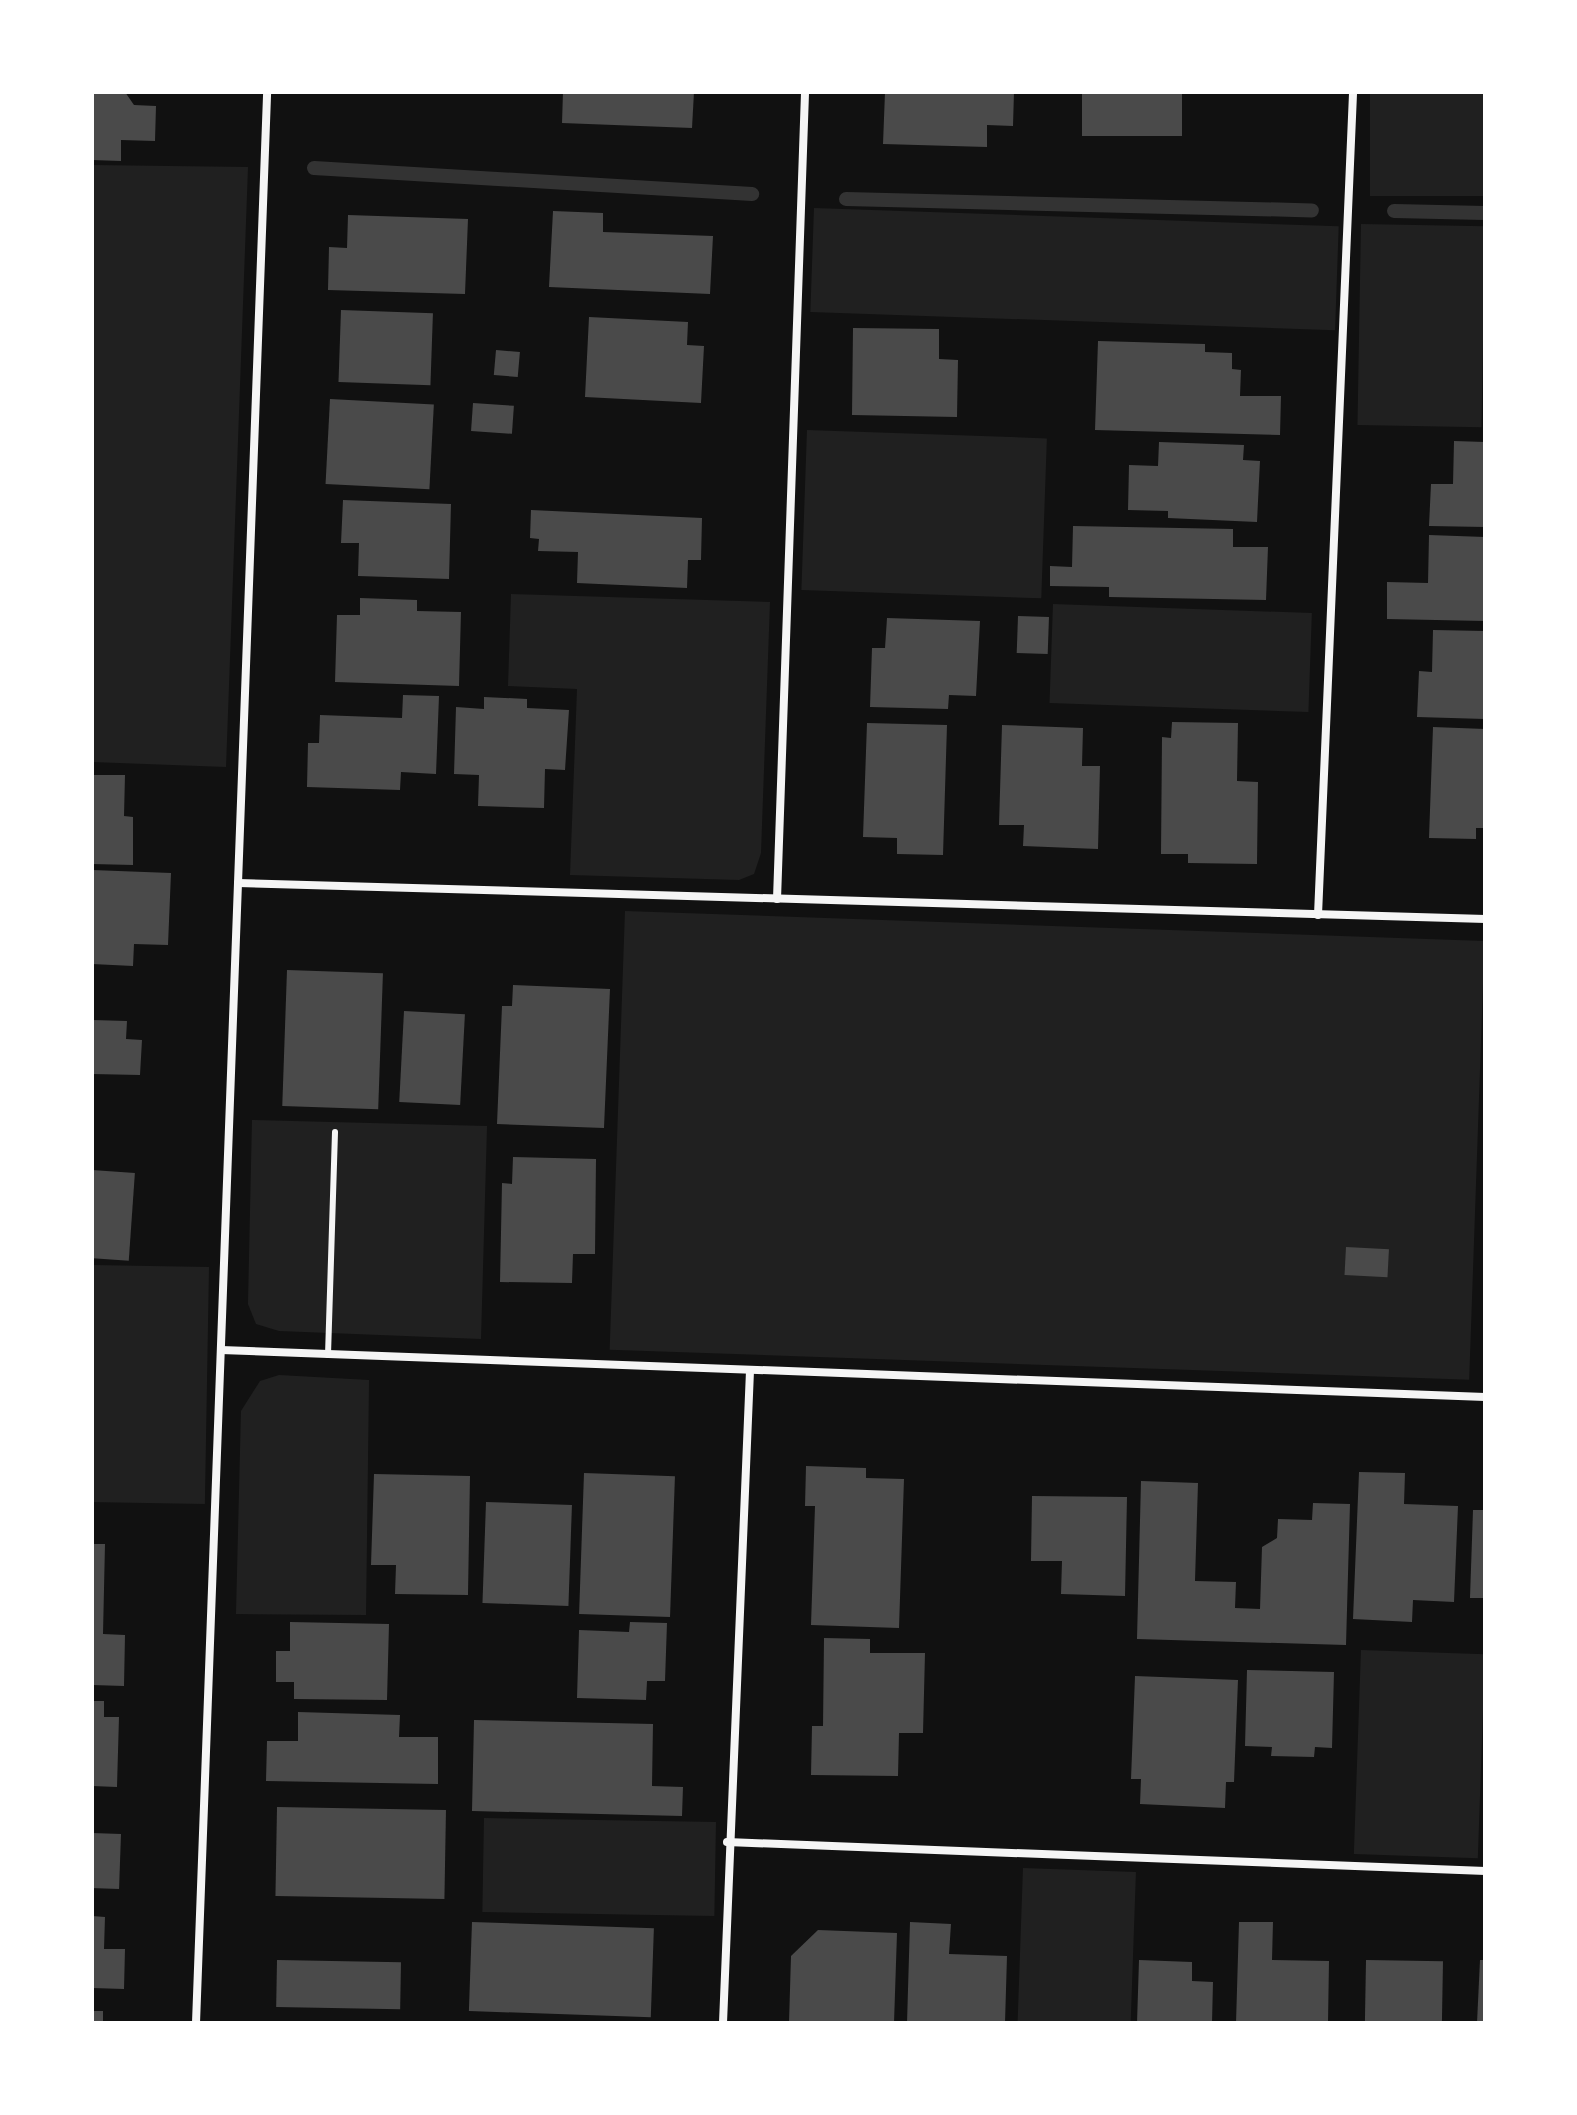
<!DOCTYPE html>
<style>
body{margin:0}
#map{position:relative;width:1577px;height:2115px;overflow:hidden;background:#111;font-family:Quicksand,sans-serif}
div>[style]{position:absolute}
.green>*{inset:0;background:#202020;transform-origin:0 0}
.stream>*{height:14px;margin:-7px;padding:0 7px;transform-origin:7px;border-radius:7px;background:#333}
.building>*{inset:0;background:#4a4a4a;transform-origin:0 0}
.service>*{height:6px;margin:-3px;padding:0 3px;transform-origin:3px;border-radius:3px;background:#f5f5f5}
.minor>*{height:8px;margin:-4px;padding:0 4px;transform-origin:4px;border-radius:4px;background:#f5f5f5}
span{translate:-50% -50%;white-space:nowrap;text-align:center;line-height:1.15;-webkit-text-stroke:6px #fff;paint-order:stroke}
.frame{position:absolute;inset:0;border:94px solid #fff;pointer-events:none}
</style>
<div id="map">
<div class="green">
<i style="left:1370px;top:92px;width:115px;height:104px"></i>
<i style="clip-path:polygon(92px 165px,248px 167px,226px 767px,92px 762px)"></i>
<i style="left:814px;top:208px;width:525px;height:104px;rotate:2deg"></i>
<i style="left:1361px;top:224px;width:124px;height:201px;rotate:1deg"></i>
<i style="left:807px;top:430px;width:240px;height:160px;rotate:2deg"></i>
<i style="clip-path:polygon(511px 594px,770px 602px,761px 853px,754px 874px,739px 880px,570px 875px,577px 689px,508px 686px)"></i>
<i style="left:1053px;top:604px;width:259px;height:99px;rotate:2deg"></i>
<i style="left:625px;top:911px;width:860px;height:439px;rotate:2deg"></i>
<i style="clip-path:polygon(252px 1120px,487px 1126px,481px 1339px,279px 1331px,256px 1324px,248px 1304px)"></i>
<i style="left:92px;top:1265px;width:117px;height:237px;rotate:1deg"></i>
<i style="clip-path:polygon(279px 1375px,369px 1380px,366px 1615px,236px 1614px,241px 1411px,260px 1381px)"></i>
<i style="left:1361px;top:1650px;width:124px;height:204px;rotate:2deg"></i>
<i style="left:484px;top:1818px;width:232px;height:94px;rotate:1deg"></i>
<i style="left:1023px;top:1868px;width:113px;height:155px;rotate:2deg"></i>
</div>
<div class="stream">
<i style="left:314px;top:168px;width:439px;rotate:3.4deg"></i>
<i style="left:846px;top:199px;width:466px;rotate:1.4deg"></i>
<i style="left:1394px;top:211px;width:91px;rotate:1.3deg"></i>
</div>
<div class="building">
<i style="clip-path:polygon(92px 92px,125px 92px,134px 105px,156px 106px,155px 141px,121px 140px,121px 161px,92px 160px)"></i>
<i style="clip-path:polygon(563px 92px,694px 92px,692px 128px,562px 123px)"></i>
<i style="clip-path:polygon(885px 92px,1014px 92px,1013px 126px,987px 125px,987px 147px,883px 144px)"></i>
<i style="left:1082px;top:92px;width:100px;height:44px"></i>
<i style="clip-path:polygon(553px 211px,603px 213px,603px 232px,713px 236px,710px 294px,549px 287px)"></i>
<i style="clip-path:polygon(348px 215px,468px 219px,465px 294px,328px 290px,329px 247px,347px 248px)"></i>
<i style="left:341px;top:310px;width:92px;height:72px;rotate:2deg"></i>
<i style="clip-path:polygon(589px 317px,688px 322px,687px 345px,704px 346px,701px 403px,585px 397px)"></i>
<i style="clip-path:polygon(853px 328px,939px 329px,939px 359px,958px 360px,957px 417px,852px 415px)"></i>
<i style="clip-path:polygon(1098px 341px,1205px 344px,1205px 352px,1232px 353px,1232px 369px,1241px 370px,1240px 396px,1281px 396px,1280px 435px,1095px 430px)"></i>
<i style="left:496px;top:350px;width:24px;height:25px;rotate:5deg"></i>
<i style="left:330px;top:399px;width:104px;height:85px;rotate:3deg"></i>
<i style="left:473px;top:403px;width:41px;height:28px;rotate:4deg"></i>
<i style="clip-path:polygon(1454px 441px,1485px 442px,1485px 527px,1429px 526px,1431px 484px,1453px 484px)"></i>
<i style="clip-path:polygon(1159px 442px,1244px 445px,1243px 460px,1260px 461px,1257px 522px,1168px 518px,1168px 511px,1128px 510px,1129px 465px,1158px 466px)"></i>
<i style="clip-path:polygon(343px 500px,451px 504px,449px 579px,358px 576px,359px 543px,341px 543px)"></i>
<i style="clip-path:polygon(531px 510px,702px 518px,701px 560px,688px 560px,687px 588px,577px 583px,578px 552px,538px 551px,539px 539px,530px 538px)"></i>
<i style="clip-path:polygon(1073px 526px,1233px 529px,1233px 547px,1268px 547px,1266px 600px,1109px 597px,1109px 587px,1050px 586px,1050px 566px,1072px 567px)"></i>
<i style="clip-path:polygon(1429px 535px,1485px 537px,1485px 621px,1387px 619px,1387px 582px,1428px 583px)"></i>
<i style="clip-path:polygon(360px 598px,417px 600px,417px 611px,461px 612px,459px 686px,335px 682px,337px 615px,360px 615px)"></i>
<i style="left:1018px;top:616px;width:31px;height:37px;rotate:2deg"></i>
<i style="clip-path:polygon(887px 618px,980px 621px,976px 696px,949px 695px,948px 709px,870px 707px,872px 648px,885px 648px)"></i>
<i style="clip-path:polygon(1433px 630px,1485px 631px,1485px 719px,1417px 717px,1419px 671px,1432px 672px)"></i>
<i style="clip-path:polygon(403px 695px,439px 696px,436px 774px,401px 772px,400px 790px,307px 787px,308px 743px,319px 743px,320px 715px,402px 718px)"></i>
<i style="clip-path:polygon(484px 697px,527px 699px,527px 708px,569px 710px,565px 770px,545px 769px,544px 808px,478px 806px,479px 775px,454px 774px,456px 707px,484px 709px)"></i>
<i style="clip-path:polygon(1172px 722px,1238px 723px,1237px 781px,1258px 782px,1257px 864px,1188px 863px,1188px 854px,1161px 854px,1162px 737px,1171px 738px)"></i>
<i style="clip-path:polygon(867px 723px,947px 725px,943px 855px,897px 854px,897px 838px,863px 837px)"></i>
<i style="clip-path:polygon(1002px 725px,1083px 728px,1082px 766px,1100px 766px,1098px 849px,1023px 846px,1024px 825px,999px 825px)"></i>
<i style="clip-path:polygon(1433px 727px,1485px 729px,1485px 828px,1476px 828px,1476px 839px,1429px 838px)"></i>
<i style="clip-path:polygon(92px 775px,125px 775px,124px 816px,133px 817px,133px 865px,92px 864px)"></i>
<i style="clip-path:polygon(92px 870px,171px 873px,168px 945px,134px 944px,133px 966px,92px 964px)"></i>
<i style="left:287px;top:970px;width:96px;height:136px;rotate:2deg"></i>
<i style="clip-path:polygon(513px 985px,610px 989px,604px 1128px,497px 1124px,502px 1006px,512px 1006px)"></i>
<i style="left:404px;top:1011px;width:61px;height:91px;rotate:3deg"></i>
<i style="clip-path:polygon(92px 1020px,127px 1021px,126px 1039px,142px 1040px,140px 1075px,92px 1074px)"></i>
<i style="clip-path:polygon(513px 1157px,596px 1159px,595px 1254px,573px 1254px,572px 1283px,500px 1282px,502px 1183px,512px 1184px)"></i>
<i style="left:92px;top:1170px;width:43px;height:88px;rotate:4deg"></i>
<i style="left:1346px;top:1247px;width:43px;height:28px;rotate:3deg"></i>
<i style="clip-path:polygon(806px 1466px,866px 1468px,866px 1478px,904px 1479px,899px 1628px,811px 1625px,815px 1506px,805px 1506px)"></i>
<i style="clip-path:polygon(1359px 1472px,1405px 1473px,1404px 1504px,1458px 1506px,1454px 1602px,1413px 1600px,1412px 1622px,1353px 1619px)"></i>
<i style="left:584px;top:1473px;width:91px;height:141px;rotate:2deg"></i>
<i style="clip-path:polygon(374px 1474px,470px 1476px,468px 1595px,395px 1594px,396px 1565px,371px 1565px)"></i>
<i style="clip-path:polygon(1141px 1481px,1198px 1483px,1195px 1581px,1236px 1582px,1235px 1608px,1260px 1609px,1262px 1547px,1277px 1538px,1278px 1519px,1312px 1520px,1313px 1503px,1350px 1504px,1346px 1645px,1137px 1639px)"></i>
<i style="clip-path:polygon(1032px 1496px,1127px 1497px,1125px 1596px,1061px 1594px,1062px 1561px,1031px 1561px)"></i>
<i style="left:486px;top:1502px;width:86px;height:101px;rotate:2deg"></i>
<i style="clip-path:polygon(1473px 1510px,1485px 1510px,1485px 1598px,1470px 1598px)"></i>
<i style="clip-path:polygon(92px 1544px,105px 1544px,103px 1634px,125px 1635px,124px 1686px,92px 1685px)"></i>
<i style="clip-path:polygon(290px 1622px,389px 1624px,387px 1700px,294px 1699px,294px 1682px,276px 1682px,276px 1651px,290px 1651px)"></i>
<i style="clip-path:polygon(630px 1622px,667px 1623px,665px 1681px,647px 1681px,646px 1700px,577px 1698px,579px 1630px,629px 1632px)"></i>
<i style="clip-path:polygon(824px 1638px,870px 1639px,870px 1653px,925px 1653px,923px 1733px,899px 1733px,898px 1776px,811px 1775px,812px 1726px,823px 1726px)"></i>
<i style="clip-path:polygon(1247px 1670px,1334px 1672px,1332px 1748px,1315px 1747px,1314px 1757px,1271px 1756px,1272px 1747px,1245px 1746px)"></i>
<i style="clip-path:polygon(1135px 1676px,1238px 1680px,1234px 1782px,1226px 1782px,1225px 1808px,1140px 1804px,1141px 1779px,1131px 1779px)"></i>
<i style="clip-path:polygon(92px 1701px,104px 1701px,104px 1717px,119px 1717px,117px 1787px,92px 1786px)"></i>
<i style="clip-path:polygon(298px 1712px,400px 1715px,399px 1737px,438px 1737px,438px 1784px,266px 1781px,267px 1741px,298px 1741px)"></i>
<i style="clip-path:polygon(474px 1720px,653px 1724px,652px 1786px,683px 1787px,682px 1816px,472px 1811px)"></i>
<i style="left:277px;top:1807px;width:169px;height:89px;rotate:1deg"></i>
<i style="left:92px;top:1833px;width:29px;height:55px;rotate:2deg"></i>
<i style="clip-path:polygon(92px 1916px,105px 1917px,104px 1949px,125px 1949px,124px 1989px,92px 1988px)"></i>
<i style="left:472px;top:1922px;width:182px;height:89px;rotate:2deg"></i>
<i style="clip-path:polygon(910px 1922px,951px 1924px,949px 1954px,1007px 1956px,1005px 2023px,907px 2023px)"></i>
<i style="clip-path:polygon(1239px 1922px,1273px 1922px,1272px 1960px,1329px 1961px,1328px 2023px,1236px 2023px)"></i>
<i style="clip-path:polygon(818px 1930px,897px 1933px,894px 2023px,789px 2023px,791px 1956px)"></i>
<i style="left:277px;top:1960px;width:124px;height:47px;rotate:1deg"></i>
<i style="clip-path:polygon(1139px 1960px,1192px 1962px,1192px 1981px,1213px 1982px,1212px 2023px,1137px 2023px)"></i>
<i style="left:1366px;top:1960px;width:77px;height:63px;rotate:1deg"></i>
<i style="clip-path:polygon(1480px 1960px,1485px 1960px,1485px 2023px,1477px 2023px)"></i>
<i style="left:92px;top:2011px;width:11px;height:12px"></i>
</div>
<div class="service">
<i style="left:328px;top:1355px;width:223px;rotate:-88.2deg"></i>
</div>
<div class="minor">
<i style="left:238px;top:883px;width:1248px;rotate:1.65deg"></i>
<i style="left:777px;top:899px;width:807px;rotate:-88.01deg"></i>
<i style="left:1318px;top:915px;width:824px;rotate:-87.56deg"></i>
<i style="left:221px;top:1350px;width:1265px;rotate:2.13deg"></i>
<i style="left:727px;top:1842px;width:759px;rotate:2.19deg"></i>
<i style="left:196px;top:2023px;width:1932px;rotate:-87.89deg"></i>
<i style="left:723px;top:2023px;width:652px;rotate:-87.63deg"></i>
</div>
<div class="frame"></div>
</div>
